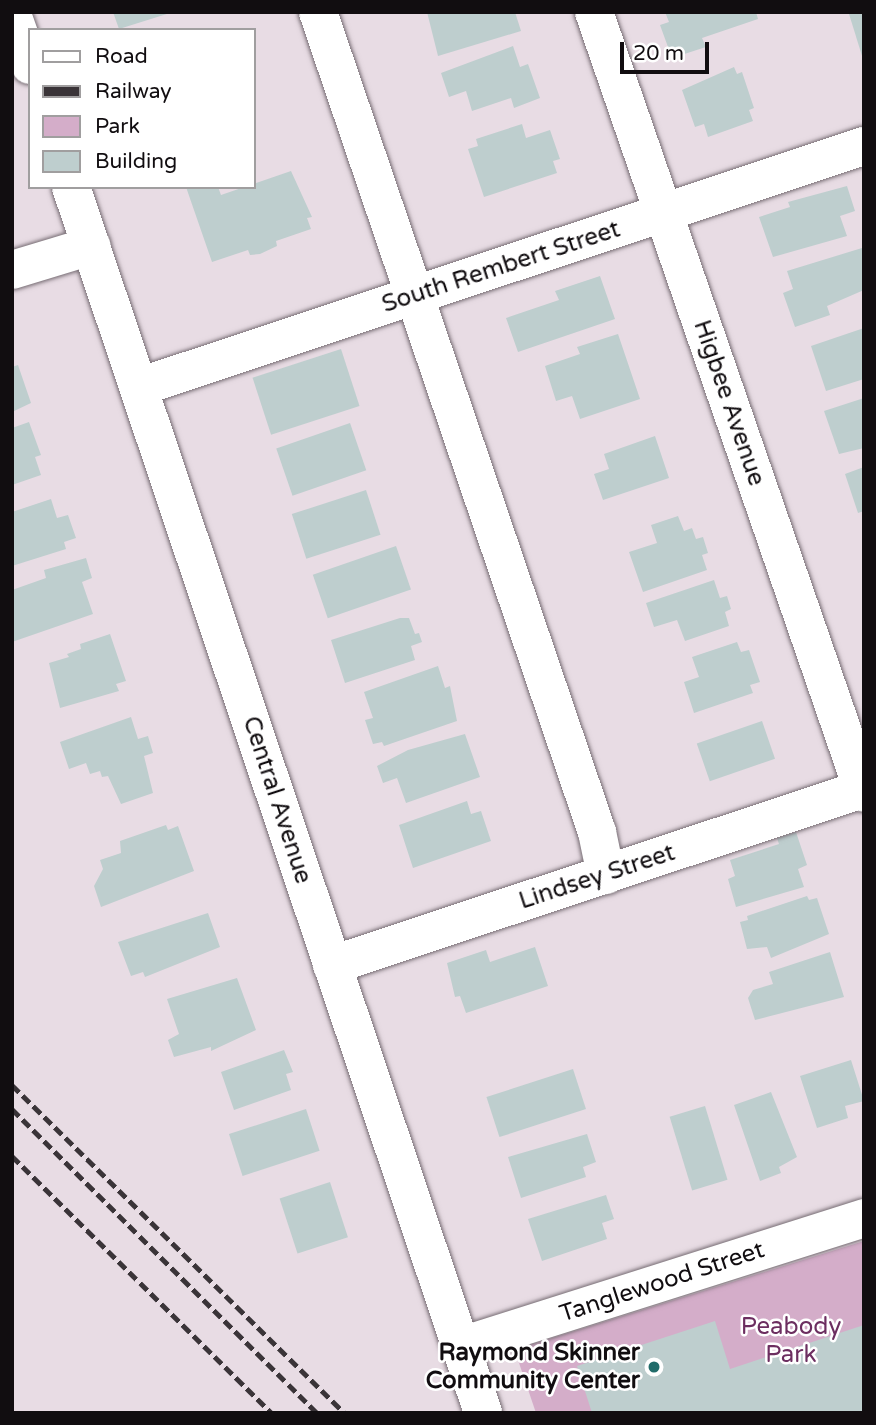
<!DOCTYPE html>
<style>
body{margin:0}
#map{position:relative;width:876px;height:1425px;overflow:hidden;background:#e8dce4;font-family:"Varela Round",sans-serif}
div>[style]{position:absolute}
.green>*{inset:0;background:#d4adc9}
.building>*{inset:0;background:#becece;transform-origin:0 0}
.roads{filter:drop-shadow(0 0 2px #766c73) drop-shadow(0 0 2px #766c73)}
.minor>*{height:38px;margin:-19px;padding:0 19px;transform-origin:19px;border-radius:19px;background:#fff}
.major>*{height:38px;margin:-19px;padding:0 19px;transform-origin:19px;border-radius:19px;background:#fff}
.rail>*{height:5px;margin-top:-2.5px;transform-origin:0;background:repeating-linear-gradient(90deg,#3a3438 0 10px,transparent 0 15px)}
.dots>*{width:19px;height:19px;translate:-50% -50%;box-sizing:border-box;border:4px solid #fff;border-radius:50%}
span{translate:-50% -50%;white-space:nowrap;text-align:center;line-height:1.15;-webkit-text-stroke:5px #fff;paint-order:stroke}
.street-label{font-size:24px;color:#110d10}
.park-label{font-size:24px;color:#6c2e60}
.poi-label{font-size:24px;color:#110d10;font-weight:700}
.right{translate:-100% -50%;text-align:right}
.frame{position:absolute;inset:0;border:14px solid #110d10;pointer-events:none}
.legend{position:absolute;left:28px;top:28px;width:228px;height:161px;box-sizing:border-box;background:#fff;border:2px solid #a09e9f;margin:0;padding:9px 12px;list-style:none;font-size:21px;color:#110d10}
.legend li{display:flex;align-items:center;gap:14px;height:35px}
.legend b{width:35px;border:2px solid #a09e9f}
.scale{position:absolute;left:620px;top:42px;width:89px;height:32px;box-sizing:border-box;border:4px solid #110d10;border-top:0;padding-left:9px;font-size:21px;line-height:24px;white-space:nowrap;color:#110d10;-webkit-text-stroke:5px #fff;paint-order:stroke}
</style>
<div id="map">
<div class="green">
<i style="clip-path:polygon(864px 1241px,864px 1413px,536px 1413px,518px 1360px,520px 1348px)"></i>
</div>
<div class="building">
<i style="clip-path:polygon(113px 12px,170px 12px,170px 13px,119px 29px)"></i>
<i style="clip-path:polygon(427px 12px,515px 12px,521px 31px,438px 56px)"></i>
<i style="clip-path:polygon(665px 12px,756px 12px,758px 19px,702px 38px,706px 47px,672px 58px,660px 25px,669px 22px)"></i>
<i style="clip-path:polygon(864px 12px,864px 59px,863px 59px,849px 14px)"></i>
<i style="clip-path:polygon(513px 46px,520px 67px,528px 64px,540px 98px,514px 108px,511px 98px,472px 111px,466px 91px,449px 97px,441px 73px)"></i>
<i style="clip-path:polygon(734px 67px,737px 74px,742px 72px,754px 108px,749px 110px,753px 121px,708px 137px,704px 124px,695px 127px,682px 90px)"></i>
<i style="clip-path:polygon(522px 124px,526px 138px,550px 130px,560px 159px,553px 161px,557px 173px,484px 197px,468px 149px,478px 146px,476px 139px)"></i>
<i style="clip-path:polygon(291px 171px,312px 217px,307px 218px,311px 229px,276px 241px,277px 246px,260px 254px,250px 255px,248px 250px,212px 262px,186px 187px,218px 187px,221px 195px)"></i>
<i style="clip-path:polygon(847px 186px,855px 211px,840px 216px,847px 236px,773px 257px,759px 217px,790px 207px,788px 202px)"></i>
<i style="clip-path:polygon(862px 248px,864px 290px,827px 306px,830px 315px,795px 327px,783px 293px,793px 289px,787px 271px)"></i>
<i style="clip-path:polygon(600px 276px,615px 319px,518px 352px,506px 318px,559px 300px,555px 291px)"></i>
<i style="clip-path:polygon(864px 328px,864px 379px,826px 391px,811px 346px)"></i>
<i style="clip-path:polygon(618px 334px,640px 399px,580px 419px,572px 396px,556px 401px,545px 366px,580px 354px,577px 347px)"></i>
<i style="left:341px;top:349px;width:60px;height:93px;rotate:72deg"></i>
<i style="clip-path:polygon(18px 365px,31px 403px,12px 412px,12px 367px)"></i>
<i style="clip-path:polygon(864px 398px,864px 448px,839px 454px,824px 411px)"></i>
<i style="clip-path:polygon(29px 422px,41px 455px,35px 457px,41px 475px,12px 485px,12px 428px)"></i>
<i style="left:350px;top:423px;width:50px;height:78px;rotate:71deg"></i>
<i style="clip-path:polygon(655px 436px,669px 478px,603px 500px,594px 474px,609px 469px,604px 454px)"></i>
<i style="clip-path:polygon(864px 467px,864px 511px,858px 513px,845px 474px)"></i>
<i style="left:366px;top:490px;width:47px;height:78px;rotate:72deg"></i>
<i style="clip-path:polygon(51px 499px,57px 518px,68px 515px,76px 538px,64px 542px,66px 549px,12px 566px,12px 512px)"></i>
<i style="clip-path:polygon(678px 516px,684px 531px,692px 528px,696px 539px,703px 537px,708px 553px,702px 555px,707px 570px,643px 592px,629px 552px,657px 543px,651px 525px)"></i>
<i style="left:396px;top:546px;width:46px;height:88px;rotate:71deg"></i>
<i style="clip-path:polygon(86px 558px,92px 578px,82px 582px,93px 614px,12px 642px,12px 590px,46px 578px,44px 570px)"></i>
<i style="clip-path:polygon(714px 580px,720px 598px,727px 596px,731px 609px,725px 612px,729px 626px,685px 641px,677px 620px,654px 627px,646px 603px)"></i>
<i style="clip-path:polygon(400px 618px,409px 618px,415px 634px,419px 633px,422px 642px,411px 646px,415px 660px,345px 683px,331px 640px)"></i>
<i style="clip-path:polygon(110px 634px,126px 681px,116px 684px,119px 691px,60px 708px,49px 663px,69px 657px,67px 654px,81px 649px,80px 644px)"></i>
<i style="clip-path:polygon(737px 642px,741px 652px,749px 650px,760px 682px,750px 685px,753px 693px,694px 713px,684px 682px,699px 677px,692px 657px)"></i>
<i style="clip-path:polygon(438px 666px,445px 688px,450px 686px,457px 721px,384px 746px,382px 742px,373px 744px,365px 720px,373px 718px,364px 692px)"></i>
<i style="clip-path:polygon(131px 717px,138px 739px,148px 736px,153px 753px,144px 756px,153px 793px,121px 804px,108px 776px,102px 777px,100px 771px,90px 774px,86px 763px,69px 769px,60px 742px)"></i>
<i style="left:762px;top:721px;width:40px;height:69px;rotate:71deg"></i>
<i style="clip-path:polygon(465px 734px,480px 777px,406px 803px,397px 778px,383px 783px,377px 766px,408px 750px)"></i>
<i style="clip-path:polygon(467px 801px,471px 814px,481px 811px,491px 841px,413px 868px,399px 825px)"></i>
<i style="clip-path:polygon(166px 825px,168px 830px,178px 826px,194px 871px,101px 907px,94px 886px,103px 869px,100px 860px,121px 853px,120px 841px)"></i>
<i style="clip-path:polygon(796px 832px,807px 865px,798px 869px,804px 887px,736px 907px,728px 879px,735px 876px,730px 860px,779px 844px,777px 838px)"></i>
<i style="clip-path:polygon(807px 896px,809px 900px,817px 898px,829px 934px,771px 958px,767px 947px,747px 949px,740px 922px,748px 920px,747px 916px)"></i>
<i style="clip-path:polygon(208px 913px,220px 947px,145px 977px,143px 972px,131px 976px,118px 942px)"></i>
<i style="clip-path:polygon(535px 947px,548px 986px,466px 1013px,460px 996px,455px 997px,447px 963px,486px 950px,490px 962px)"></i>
<i style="clip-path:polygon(830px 952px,844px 997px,755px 1020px,748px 998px,753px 990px,773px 984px,769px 972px)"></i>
<i style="clip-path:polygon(237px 978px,256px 1030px,211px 1051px,211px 1047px,174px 1057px,168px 1040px,179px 1034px,167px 999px)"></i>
<i style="clip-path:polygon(284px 1050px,293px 1072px,286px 1074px,291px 1090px,234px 1110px,221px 1072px)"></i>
<i style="clip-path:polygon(851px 1060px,864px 1101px,845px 1106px,848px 1118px,817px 1128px,800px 1076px)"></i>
<i style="left:573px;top:1069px;width:42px;height:91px;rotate:72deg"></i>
<i style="clip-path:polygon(771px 1092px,797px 1157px,779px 1167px,781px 1173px,760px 1181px,734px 1105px)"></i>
<i style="left:705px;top:1106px;width:77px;height:37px;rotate:73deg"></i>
<i style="left:306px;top:1109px;width:44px;height:81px;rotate:72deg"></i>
<i style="clip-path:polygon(587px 1134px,596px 1162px,583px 1167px,586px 1177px,521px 1198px,508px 1157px)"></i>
<i style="left:330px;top:1182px;width:58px;height:53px;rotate:72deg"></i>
<i style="clip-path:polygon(606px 1195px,614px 1219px,602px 1223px,607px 1239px,542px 1261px,528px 1219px)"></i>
<i style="clip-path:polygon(715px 1321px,730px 1369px,864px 1325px,864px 1413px,592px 1413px,577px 1366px)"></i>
</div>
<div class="roads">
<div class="minor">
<i style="left:318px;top:12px;width:866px;rotate:71.21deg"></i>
<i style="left:597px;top:832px;width:44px;rotate:78.2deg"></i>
<i style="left:594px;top:12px;width:826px;rotate:70.93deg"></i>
<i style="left:12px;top:270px;width:83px;rotate:-16.9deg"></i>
<i style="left:139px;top:387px;width:764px;rotate:-18.39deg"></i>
<i style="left:332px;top:965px;width:559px;rotate:-18.34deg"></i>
<i style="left:461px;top:1346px;width:423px;rotate:-17.6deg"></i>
</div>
<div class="major">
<i style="left:12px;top:14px;width:54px;rotate:70.6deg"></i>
<i style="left:71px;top:187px;width:1293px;rotate:71.42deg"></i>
</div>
</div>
<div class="rail">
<i style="left:12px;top:1085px;width:467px;rotate:44.6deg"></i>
<i style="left:12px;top:1109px;width:431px;rotate:44.9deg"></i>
<i style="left:12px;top:1156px;width:366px;rotate:44.7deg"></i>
</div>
<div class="dots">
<i style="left:654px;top:1367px;background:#216c6a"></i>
</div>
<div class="street-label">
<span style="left:501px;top:267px;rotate:-18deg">South Rembert Street</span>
<span style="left:729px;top:403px;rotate:71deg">Higbee Avenue</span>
<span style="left:277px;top:800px;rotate:72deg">Central Avenue</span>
<span style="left:597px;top:877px;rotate:-18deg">Lindsey Street</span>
<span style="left:662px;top:1282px;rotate:-18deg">Tanglewood Street</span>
</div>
<div class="park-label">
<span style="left:791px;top:1341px">Peabody<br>Park</span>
</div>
<div class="poi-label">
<span class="right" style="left:640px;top:1367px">Raymond Skinner<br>Community Center</span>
</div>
<div class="frame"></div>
<ul class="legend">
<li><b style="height:9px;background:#fff"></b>Road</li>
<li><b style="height:9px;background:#3a3438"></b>Railway</li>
<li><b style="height:19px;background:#d4adc9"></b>Park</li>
<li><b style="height:19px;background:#becece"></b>Building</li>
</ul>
<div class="scale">20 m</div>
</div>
